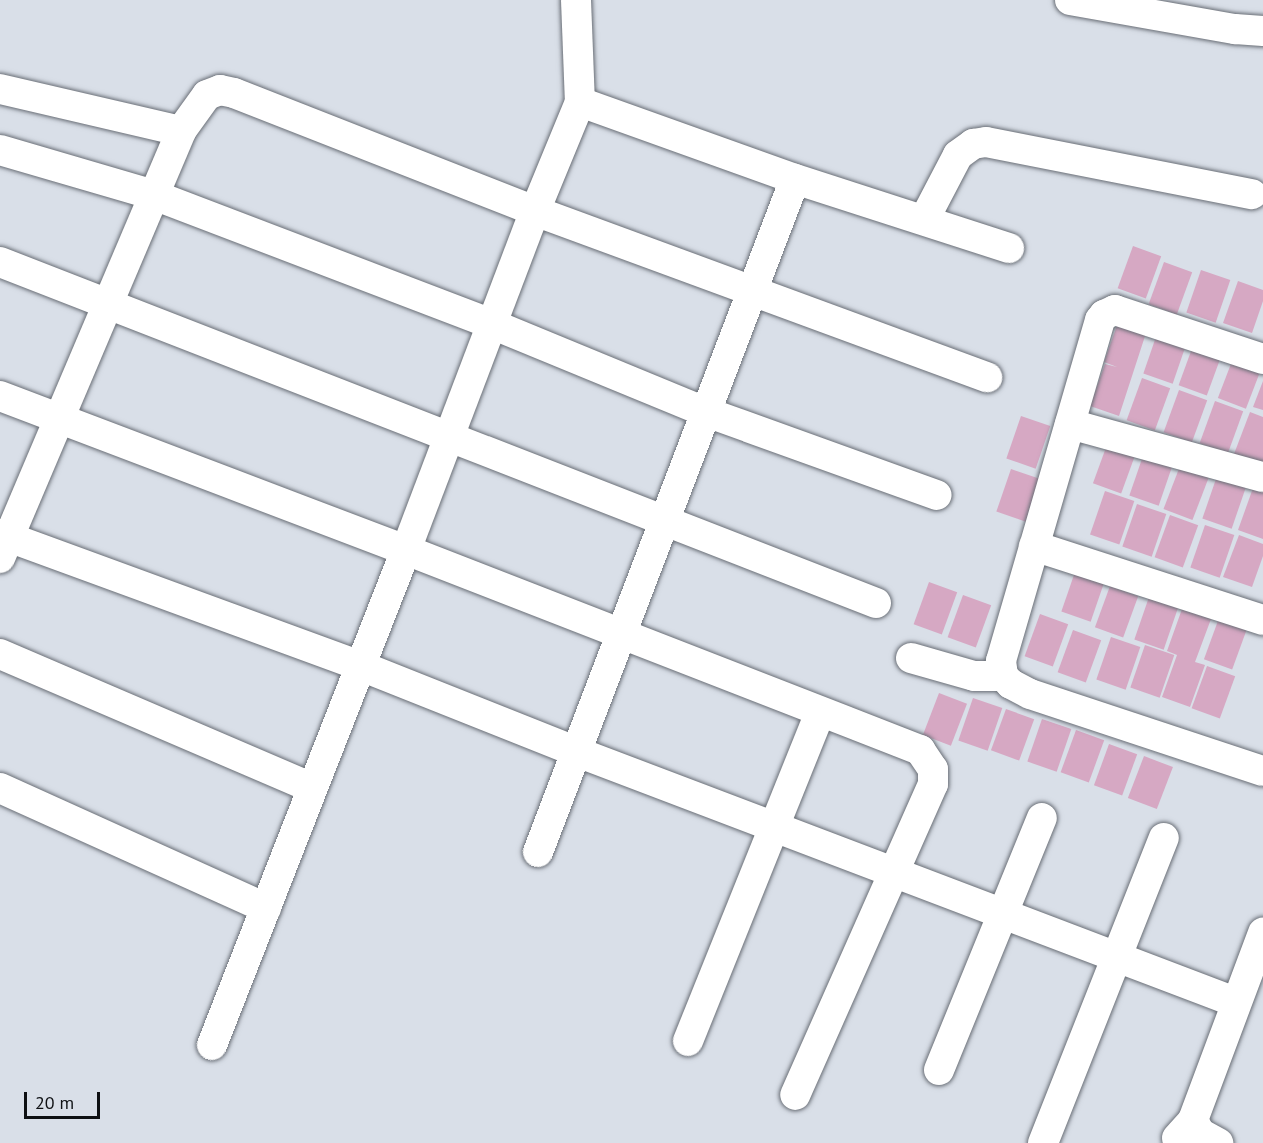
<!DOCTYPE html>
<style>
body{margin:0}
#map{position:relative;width:1263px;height:1143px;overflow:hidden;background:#d9dfe8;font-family:"PT Sans",sans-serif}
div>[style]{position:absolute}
.building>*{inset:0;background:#d6a8c3;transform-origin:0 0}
.roads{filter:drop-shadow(0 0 2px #696e76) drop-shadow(0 0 2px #696e76)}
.minor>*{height:30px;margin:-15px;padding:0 15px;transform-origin:15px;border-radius:15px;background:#fff}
span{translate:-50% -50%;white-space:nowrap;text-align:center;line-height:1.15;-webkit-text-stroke:4.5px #d9dfe8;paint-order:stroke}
.scale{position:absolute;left:24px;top:1092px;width:76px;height:27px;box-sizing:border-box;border:3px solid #0e1013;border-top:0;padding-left:8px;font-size:18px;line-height:21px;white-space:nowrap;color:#0e1013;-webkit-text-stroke:4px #d9dfe8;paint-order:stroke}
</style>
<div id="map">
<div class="building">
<i style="left:1133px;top:246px;width:30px;height:45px;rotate:20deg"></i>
<i style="left:1164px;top:262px;width:30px;height:45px;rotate:20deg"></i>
<i style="left:1201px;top:270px;width:31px;height:45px;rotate:19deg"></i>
<i style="clip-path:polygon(1238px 281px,1263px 290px,1263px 301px,1252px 333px,1223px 323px)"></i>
<i style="clip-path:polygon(1119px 320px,1147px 330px,1119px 416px,1090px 406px,1105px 364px,1117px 367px,1104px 362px)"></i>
<i style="left:1158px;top:331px;width:31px;height:45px;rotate:19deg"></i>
<i style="left:1194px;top:343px;width:30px;height:45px;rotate:20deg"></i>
<i style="left:1234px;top:356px;width:30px;height:45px;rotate:21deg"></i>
<i style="left:1142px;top:378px;width:30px;height:45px;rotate:20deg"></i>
<i style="clip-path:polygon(1263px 381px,1263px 410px,1253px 407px)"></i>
<i style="left:1179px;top:390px;width:30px;height:45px;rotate:20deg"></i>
<i style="left:1215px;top:401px;width:30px;height:45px;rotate:20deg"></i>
<i style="clip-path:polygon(1250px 412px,1263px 417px,1263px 465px,1234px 454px)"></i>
<i style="left:1021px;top:416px;width:31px;height:45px;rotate:19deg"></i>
<i style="left:1108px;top:442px;width:30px;height:44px;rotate:20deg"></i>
<i style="left:1144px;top:453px;width:31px;height:45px;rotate:19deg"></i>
<i style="left:1180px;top:466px;width:31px;height:46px;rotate:21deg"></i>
<i style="left:1011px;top:469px;width:31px;height:45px;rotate:19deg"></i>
<i style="left:1217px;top:476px;width:31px;height:45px;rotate:19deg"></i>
<i style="clip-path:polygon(1253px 488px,1263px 492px,1263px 539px,1238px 530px)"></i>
<i style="left:1105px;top:491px;width:31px;height:46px;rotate:19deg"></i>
<i style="left:1137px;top:504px;width:31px;height:45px;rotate:19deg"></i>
<i style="left:1170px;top:515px;width:30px;height:45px;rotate:20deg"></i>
<i style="left:1205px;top:525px;width:31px;height:45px;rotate:19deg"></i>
<i style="clip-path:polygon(1239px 535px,1263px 544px,1263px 556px,1252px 587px,1223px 577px)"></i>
<i style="left:1076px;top:569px;width:31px;height:45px;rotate:19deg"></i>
<i style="left:929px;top:582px;width:30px;height:45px;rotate:20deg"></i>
<i style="left:1110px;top:586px;width:30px;height:44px;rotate:20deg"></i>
<i style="left:963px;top:595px;width:30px;height:45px;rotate:20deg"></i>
<i style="left:1149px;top:597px;width:31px;height:45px;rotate:19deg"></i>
<i style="clip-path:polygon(1182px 609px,1211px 619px,1195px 662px,1205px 665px,1190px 707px,1162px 697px,1177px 655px,1167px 651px)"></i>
<i style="left:1040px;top:614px;width:30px;height:45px;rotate:20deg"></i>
<i style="left:1219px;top:618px;width:30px;height:44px;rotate:20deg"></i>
<i style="left:1073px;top:630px;width:30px;height:45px;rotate:20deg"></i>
<i style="left:1111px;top:637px;width:31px;height:45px;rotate:19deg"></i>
<i style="left:1145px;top:645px;width:31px;height:45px;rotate:19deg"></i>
<i style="left:1207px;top:666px;width:30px;height:45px;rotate:20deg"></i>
<i style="left:939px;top:693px;width:30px;height:45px;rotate:21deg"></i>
<i style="left:973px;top:698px;width:31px;height:45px;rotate:19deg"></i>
<i style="left:1006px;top:709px;width:30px;height:44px;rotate:20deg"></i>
<i style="left:1042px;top:719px;width:31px;height:45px;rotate:19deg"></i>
<i style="left:1076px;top:730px;width:30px;height:45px;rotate:20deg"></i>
<i style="left:1109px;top:744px;width:30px;height:44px;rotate:20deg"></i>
<i style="left:1144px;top:756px;width:31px;height:45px;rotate:21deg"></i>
</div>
<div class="roads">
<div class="minor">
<i style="left:576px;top:0;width:102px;rotate:87.8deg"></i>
<i style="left:1070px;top:0;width:168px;rotate:10deg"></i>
<i style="left:1235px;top:29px;width:28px;rotate:4deg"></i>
<i style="left:0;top:89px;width:186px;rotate:13.1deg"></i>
<i style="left:0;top:150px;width:160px;rotate:16.3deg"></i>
<i style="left:154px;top:195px;width:362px;rotate:20.9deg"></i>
<i style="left:492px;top:324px;width:231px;rotate:22.4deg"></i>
<i style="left:706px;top:412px;width:245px;rotate:19.8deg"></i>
<i style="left:924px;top:220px;width:73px;rotate:-62.4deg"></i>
<i style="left:958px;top:155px;width:19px;rotate:-36deg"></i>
<i style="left:973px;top:144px;width:13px;rotate:-9deg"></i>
<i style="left:986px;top:142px;width:271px;rotate:11.1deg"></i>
<i style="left:0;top:262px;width:940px;rotate:21.27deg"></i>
<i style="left:1263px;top:359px;width:156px;rotate:-161.7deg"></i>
<i style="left:1115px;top:310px;width:12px;rotate:156deg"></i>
<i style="left:1104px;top:315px;width:6px;rotate:129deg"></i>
<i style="left:1100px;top:320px;width:355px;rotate:106.2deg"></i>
<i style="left:1001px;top:661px;width:15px;rotate:82deg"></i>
<i style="left:1003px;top:676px;width:11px;rotate:45deg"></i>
<i style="left:1011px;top:684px;width:21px;rotate:28deg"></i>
<i style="left:1030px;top:694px;width:245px;rotate:18.3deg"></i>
<i style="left:0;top:396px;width:434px;rotate:20.8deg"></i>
<i style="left:406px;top:550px;width:552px;rotate:21.26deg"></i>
<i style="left:920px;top:750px;width:23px;rotate:56deg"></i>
<i style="left:933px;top:769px;width:15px;rotate:90deg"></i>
<i style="left:933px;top:784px;width:340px;rotate:113.9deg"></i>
<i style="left:1070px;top:424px;width:200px;rotate:15.4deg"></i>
<i style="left:0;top:534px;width:384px;rotate:20.1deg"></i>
<i style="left:361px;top:666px;width:232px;rotate:21.7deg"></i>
<i style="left:577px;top:752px;width:704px;rotate:20.8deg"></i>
<i style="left:1034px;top:546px;width:241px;rotate:17.9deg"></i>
<i style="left:0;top:558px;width:464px;rotate:-67deg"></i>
<i style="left:181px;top:131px;width:44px;rotate:-54.2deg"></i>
<i style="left:207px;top:95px;width:14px;rotate:-21deg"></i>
<i style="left:220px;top:90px;width:14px;rotate:12deg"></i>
<i style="left:234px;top:93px;width:323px;rotate:21.4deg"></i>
<i style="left:535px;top:211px;width:482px;rotate:20.2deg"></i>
<i style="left:0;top:654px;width:340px;rotate:23.2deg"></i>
<i style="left:911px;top:658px;width:66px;rotate:15.9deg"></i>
<i style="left:974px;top:676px;width:29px"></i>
<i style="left:0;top:788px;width:292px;rotate:24.3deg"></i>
<i style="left:538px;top:852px;width:720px;rotate:-69.1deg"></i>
<i style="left:688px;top:1041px;width:354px;rotate:-68.1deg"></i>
<i style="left:212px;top:1045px;width:532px;rotate:-68.6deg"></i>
<i style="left:406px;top:550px;width:363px;rotate:-69.2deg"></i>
<i style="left:535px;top:211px;width:118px;rotate:-67.6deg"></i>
<i style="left:580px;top:102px;width:228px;rotate:19.7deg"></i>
<i style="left:795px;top:179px;width:225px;rotate:17.9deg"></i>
<i style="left:939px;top:1070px;width:272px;rotate:-67.8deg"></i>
<i style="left:1193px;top:1120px;width:15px;rotate:62deg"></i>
<i style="left:1200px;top:1133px;width:21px;rotate:29deg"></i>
<i style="left:1177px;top:1138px;width:24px;rotate:-48deg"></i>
<i style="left:1193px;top:1120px;width:200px;rotate:-69.5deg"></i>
<i style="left:1043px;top:1143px;width:328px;rotate:-68.4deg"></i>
</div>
</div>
<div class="scale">20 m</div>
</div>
